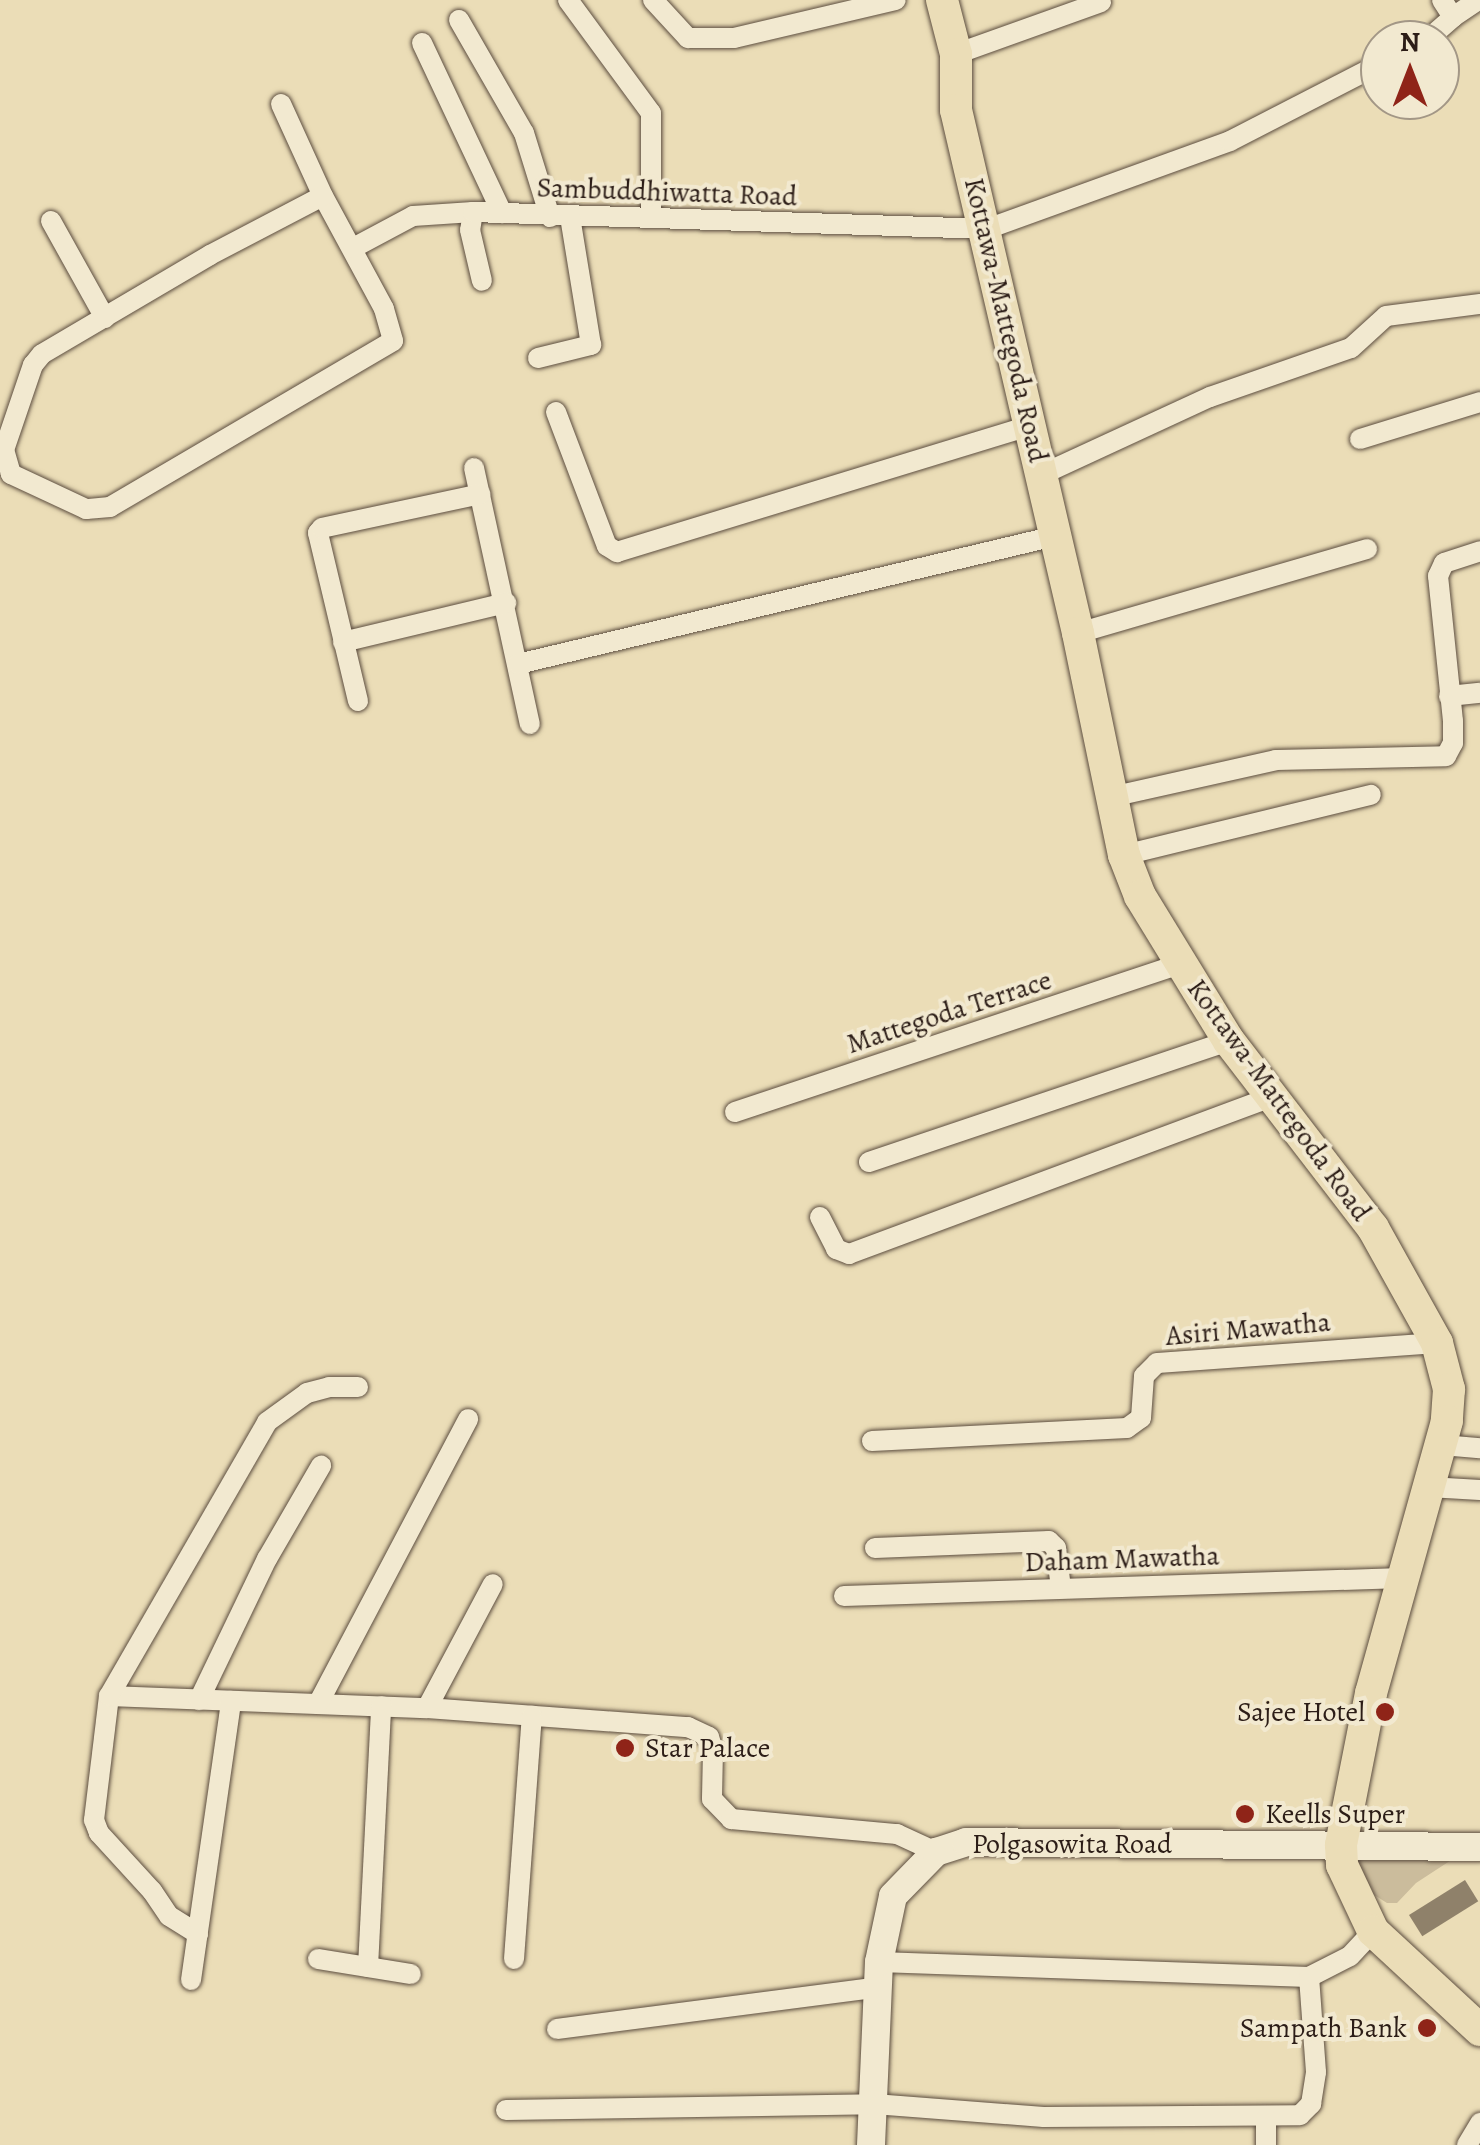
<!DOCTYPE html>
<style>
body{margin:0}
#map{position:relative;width:1480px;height:2145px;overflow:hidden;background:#ebddb7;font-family:Alegreya,serif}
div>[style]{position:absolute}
.green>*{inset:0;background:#cbbc9c}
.building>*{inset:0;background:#8f816a;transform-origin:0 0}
.roads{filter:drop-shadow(0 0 2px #5c4d3f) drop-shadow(0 0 2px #5c4d3f)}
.street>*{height:20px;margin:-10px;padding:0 10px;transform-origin:10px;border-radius:10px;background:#f2e9d0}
.secondary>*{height:28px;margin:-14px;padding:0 14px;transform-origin:14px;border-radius:14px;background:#f2e9d0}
.primary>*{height:32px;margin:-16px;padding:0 16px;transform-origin:16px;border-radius:16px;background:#ebddb7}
.dots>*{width:28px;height:28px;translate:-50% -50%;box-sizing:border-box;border:5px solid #f2e9d0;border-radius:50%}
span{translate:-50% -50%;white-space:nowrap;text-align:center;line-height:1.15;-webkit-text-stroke:8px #f2e9d0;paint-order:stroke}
.street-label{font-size:28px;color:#2c1d17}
.poi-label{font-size:28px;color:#2c1d17}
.right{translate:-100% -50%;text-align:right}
.left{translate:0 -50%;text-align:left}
.north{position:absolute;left:1360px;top:20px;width:100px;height:100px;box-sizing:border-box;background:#f2e9d0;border:2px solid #a39786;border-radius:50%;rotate:0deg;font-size:28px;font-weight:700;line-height:40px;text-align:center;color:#2c1d17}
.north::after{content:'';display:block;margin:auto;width:35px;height:45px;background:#8f2418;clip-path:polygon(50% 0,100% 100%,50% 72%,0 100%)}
</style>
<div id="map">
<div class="green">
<i style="clip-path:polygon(1367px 1850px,1459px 1855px,1416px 1883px,1397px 1903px,1387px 1903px,1360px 1886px,1349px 1865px)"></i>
</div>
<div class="building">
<i style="left:1465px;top:1880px;width:25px;height:66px;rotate:58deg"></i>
</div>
<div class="roads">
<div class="street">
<i style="left:568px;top:0;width:140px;rotate:53.7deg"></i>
<i style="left:651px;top:113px;width:105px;rotate:90deg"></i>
<i style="left:653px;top:0;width:52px;rotate:47.4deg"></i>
<i style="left:688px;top:38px;width:46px"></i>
<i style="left:734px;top:38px;width:166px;rotate:-13.2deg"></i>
<i style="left:1453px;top:17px;width:30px;rotate:-34deg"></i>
<i style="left:459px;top:20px;width:130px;rotate:60.1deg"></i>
<i style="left:524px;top:133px;width:88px;rotate:72.8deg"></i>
<i style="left:1427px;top:40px;width:35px;rotate:-41deg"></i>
<i style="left:1453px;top:17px;width:20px;rotate:-123deg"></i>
<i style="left:422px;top:43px;width:188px;rotate:64.8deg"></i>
<i style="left:956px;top:54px;width:154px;rotate:-19.7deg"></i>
<i style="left:281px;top:104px;width:101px;rotate:65.5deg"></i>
<i style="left:323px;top:196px;width:128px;rotate:61.6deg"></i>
<i style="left:384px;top:309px;width:33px;rotate:74deg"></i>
<i style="left:393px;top:341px;width:328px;rotate:149.6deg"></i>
<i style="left:110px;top:507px;width:24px;rotate:175deg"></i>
<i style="left:86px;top:509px;width:83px;rotate:-155deg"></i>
<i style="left:11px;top:474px;width:25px;rotate:-106deg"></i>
<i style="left:4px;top:450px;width:90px;rotate:-71.2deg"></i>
<i style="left:33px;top:365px;width:14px;rotate:-51deg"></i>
<i style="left:42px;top:354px;width:195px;rotate:-30.5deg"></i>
<i style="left:210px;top:255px;width:127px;rotate:-27.6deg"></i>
<i style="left:473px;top:212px;width:18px;rotate:99deg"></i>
<i style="left:470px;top:230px;width:52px;rotate:76.8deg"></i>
<i style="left:51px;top:221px;width:111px;rotate:60.9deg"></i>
<i style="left:353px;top:248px;width:68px;rotate:-28.1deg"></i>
<i style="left:413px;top:216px;width:60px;rotate:-3.8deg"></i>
<i style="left:473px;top:212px;width:514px;rotate:1.89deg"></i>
<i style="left:987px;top:229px;width:258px;rotate:-19.9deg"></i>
<i style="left:1230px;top:141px;width:169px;rotate:-27.2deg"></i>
<i style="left:538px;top:358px;width:55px;rotate:-13.8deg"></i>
<i style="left:591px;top:345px;width:130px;rotate:-99.3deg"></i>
<i style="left:556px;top:412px;width:143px;rotate:69.2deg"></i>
<i style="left:607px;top:546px;width:12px;rotate:31deg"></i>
<i style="left:617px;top:552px;width:432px;rotate:-17deg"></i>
<i style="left:1360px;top:439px;width:126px;rotate:-17.1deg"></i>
<i style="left:474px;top:468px;width:262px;rotate:77.7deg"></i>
<i style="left:1041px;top:475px;width:186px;rotate:-24.8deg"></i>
<i style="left:1210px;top:397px;width:149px;rotate:-19.2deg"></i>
<i style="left:1351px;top:348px;width:47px;rotate:-42.4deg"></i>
<i style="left:1386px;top:316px;width:95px;rotate:-7.3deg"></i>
<i style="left:1078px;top:633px;width:301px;rotate:-16.2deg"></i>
<i style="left:343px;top:642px;width:168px;rotate:-13.5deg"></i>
<i style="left:518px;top:664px;width:552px;rotate:-13.41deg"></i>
<i style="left:1449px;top:696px;width:31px;rotate:-6deg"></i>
<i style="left:358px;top:701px;width:173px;rotate:-103.4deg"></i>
<i style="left:318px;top:533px;width:6px;rotate:-51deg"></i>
<i style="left:322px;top:528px;width:162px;rotate:-12.1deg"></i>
<i style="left:1111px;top:797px;width:169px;rotate:-12.6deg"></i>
<i style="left:1276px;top:760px;width:170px;rotate:-1.3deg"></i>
<i style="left:1446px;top:756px;width:15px;rotate:-62deg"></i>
<i style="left:1453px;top:743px;width:22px;rotate:-90deg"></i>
<i style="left:1453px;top:721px;width:146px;rotate:-95.9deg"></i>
<i style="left:1438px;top:576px;width:14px;rotate:-65deg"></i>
<i style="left:1444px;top:563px;width:38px;rotate:-18deg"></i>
<i style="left:1124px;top:855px;width:254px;rotate:-13.7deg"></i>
<i style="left:735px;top:1112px;width:469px;rotate:-18.4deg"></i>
<i style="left:869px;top:1162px;width:380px;rotate:-18.6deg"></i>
<i style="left:820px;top:1217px;width:36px;rotate:63deg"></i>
<i style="left:836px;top:1249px;width:14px;rotate:21deg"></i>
<i style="left:849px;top:1254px;width:451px;rotate:-20.4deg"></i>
<i style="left:872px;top:1441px;width:255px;rotate:-2.9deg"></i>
<i style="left:1127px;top:1428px;width:17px;rotate:-36deg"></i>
<i style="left:1141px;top:1418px;width:42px;rotate:-85.9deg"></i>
<i style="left:1144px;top:1376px;width:18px;rotate:-45deg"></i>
<i style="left:1157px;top:1363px;width:281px;rotate:-4.1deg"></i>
<i style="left:1442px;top:1445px;width:38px;rotate:5deg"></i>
<i style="left:1429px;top:1487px;width:51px;rotate:3.4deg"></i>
<i style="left:875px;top:1548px;width:174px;rotate:-2.3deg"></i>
<i style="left:1049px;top:1541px;width:10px;rotate:45deg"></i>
<i style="left:1056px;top:1548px;width:40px;rotate:82.9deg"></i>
<i style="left:844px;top:1596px;width:558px;rotate:-1.85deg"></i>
<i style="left:109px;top:1696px;width:318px;rotate:2.2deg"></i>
<i style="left:427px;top:1708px;width:262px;rotate:4.2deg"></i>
<i style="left:688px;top:1727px;width:23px;rotate:25deg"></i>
<i style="left:709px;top:1737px;width:14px;rotate:73deg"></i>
<i style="left:713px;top:1750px;width:49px;rotate:91.2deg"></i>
<i style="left:712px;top:1799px;width:28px;rotate:46deg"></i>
<i style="left:731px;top:1819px;width:167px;rotate:5.2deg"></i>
<i style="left:897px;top:1834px;width:43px;rotate:24.8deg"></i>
<i style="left:199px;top:1700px;width:157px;rotate:-64.3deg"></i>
<i style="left:267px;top:1559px;width:108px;rotate:-59.9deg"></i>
<i style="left:318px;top:1704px;width:322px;rotate:-62.2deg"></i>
<i style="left:427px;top:1708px;width:140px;rotate:-62deg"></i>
<i style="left:198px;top:1934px;width:34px;rotate:-148deg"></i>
<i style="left:169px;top:1916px;width:30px;rotate:-124deg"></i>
<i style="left:152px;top:1891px;width:79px;rotate:-132.4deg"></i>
<i style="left:99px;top:1833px;width:14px;rotate:-111deg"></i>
<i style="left:94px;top:1820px;width:125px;rotate:-83.1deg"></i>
<i style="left:109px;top:1696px;width:316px;rotate:-60deg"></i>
<i style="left:267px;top:1422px;width:49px;rotate:-35.9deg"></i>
<i style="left:307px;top:1393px;width:23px;rotate:-15deg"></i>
<i style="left:329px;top:1387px;width:29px"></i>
<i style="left:318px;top:1959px;width:94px;rotate:9.2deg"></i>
<i style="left:514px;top:1959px;width:244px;rotate:-85.8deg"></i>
<i style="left:879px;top:1962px;width:430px;rotate:2deg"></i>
<i style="left:1309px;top:1977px;width:46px;rotate:-27.1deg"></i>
<i style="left:1350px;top:1956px;width:34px;rotate:-47deg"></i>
<i style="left:368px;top:1967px;width:261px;rotate:-87.1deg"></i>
<i style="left:191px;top:1980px;width:282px;rotate:-81.8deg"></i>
<i style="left:557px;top:2029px;width:326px;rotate:-7.4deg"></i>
<i style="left:506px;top:2110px;width:368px;rotate:-0.9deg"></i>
<i style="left:874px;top:2104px;width:170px;rotate:4.4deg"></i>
<i style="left:1044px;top:2117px;width:256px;rotate:-0.4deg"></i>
<i style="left:1300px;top:2115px;width:16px;rotate:-45deg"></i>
<i style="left:1311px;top:2104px;width:32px;rotate:-81deg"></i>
<i style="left:1316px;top:2072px;width:95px;rotate:-94.2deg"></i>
<i style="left:1266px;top:2118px;width:27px;rotate:90deg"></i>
<i style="left:1467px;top:2145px;width:26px;rotate:-59deg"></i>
</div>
<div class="secondary">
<i style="left:871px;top:2145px;width:183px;rotate:-87.5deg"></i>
<i style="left:879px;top:1962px;width:67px;rotate:-78deg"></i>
<i style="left:893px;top:1896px;width:62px;rotate:-45.7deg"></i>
<i style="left:936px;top:1852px;width:32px;rotate:-18deg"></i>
<i style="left:966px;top:1842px;width:514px;rotate:0.56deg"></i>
</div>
<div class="primary">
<i style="left:942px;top:0;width:56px;rotate:75.5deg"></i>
<i style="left:956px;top:54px;width:56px;rotate:90deg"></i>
<i style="left:956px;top:110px;width:537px;rotate:76.87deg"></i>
<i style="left:1078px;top:633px;width:227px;rotate:78.3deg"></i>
<i style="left:1124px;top:855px;width:44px;rotate:68.7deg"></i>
<i style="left:1140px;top:896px;width:170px;rotate:58.5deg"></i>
<i style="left:1229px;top:1041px;width:236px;rotate:52.4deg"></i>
<i style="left:1373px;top:1228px;width:132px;rotate:60.9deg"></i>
<i style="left:1437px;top:1343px;width:48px;rotate:75.4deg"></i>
<i style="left:1449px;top:1389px;width:32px;rotate:94deg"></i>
<i style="left:1447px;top:1421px;width:282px;rotate:105.6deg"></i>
<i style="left:1371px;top:1693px;width:155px;rotate:101.2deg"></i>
<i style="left:1341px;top:1845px;width:20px;rotate:87deg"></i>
<i style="left:1342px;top:1865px;width:73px;rotate:64.8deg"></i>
<i style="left:1373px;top:1931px;width:146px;rotate:42.8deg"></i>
</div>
</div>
<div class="dots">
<i style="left:1385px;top:1712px;background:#8f2418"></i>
<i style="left:625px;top:1748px;background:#8f2418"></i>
<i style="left:1245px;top:1814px;background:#8f2418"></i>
<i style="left:1427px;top:2028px;background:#8f2418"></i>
</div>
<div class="street-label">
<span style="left:667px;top:192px;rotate:2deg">Sambuddhiwatta Road</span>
<span style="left:1006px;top:320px;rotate:77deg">Kottawa-Mattegoda Road</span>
<span style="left:949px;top:1012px;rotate:-18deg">Mattegoda Terrace</span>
<span style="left:1279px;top:1100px;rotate:54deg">Kottawa-Mattegoda Road</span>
<span style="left:1248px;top:1329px;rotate:-5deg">Asiri Mawatha</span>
<span style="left:1122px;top:1559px;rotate:-2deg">Daham Mawatha</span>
<span style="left:1072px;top:1844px">Polgasowita Road</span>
</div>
<div class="poi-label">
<span class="right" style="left:1365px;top:1712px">Sajee Hotel</span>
<span class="left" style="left:645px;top:1748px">Star Palace</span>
<span class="left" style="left:1265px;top:1814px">Keells Super</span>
<span class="right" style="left:1407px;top:2028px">Sampath Bank</span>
</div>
<div class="north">N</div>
</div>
